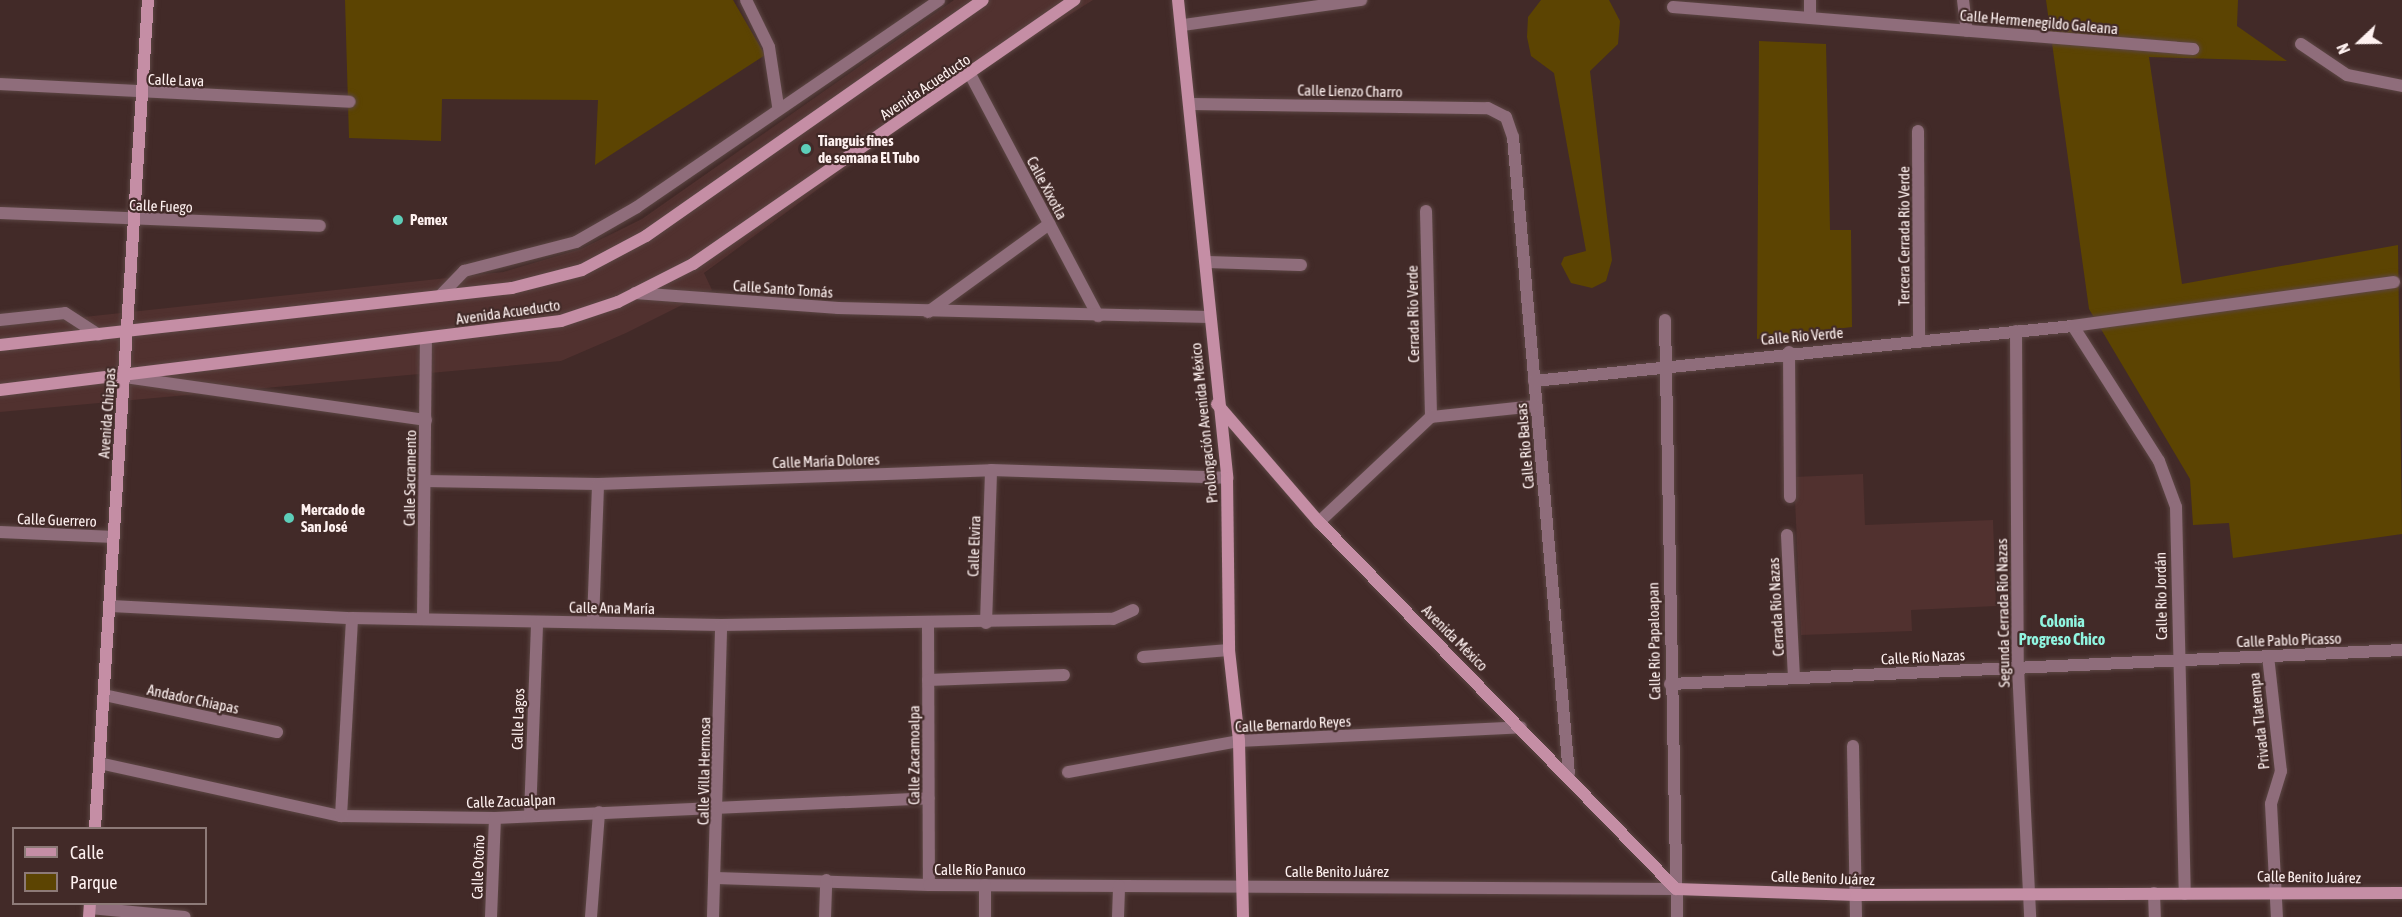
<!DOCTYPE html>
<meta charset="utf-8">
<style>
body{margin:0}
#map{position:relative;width:2402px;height:917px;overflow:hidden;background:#422a28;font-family:"Asap Condensed",sans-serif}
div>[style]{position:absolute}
.built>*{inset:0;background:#51312f}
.green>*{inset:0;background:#5c4402}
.roads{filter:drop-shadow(0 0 2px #5c4644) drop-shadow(0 0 2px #5c4644)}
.street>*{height:12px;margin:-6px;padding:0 6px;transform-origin:6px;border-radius:6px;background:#8f6d7b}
.secondary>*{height:12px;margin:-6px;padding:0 6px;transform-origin:6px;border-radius:6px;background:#c58ea5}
.dots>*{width:16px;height:16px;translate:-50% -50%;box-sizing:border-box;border:3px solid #422a28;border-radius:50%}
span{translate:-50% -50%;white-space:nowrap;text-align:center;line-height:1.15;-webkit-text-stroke:4.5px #422a28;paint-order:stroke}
.street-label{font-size:15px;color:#fef1f0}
.poi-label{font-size:15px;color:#fef1f0;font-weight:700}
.left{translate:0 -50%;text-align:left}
.neighbourhood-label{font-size:16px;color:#90f5e0;font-weight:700}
.legend{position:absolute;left:12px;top:827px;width:195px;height:78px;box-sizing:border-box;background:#422a28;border:2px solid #8d7a78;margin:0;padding:8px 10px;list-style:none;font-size:18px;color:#fef1f0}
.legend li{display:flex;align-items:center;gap:12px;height:30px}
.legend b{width:30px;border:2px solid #8d7a78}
.north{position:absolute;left:2330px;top:12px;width:60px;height:60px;-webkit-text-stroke:4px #422a28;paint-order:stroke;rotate:248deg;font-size:16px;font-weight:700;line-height:24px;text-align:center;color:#fef1f0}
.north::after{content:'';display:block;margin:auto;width:21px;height:27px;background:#fef1f0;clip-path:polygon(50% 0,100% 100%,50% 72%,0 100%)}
</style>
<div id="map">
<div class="built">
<i style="clip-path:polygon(954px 0,1093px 0,966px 80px,704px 273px,712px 290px,626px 333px,561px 361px,0 412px,0 326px,503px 272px,581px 249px,642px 219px)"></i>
<i style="clip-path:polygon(1863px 474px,1865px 525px,1993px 520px,1996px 606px,1911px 610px,1912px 631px,1801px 635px,1794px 477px)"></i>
</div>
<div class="green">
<i style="clip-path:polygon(345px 0,733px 0,765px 55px,595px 165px,598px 100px,442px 99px,441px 141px,349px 138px)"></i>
<i style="clip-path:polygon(1541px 0,1609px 0,1620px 21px,1618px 44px,1590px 71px,1612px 260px,1606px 281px,1592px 288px,1571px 283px,1561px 264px,1564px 257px,1586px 251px,1554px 73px,1531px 56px,1527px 37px,1528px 17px)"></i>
<i style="clip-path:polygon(2046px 0,2238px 0,2237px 26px,2287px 61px,2149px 57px,2182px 284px,2398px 245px,2402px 534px,2233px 558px,2229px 523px,2193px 525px,2190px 479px,2089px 309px)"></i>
<i style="clip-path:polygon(1759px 41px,1826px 44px,1830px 230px,1851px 230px,1852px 327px,1757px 339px)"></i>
</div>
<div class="roads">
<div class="street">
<i style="left:746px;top:0;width:52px;rotate:63.9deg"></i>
<i style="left:769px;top:47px;width:60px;rotate:81.3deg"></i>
<i style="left:1810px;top:0;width:18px;rotate:90deg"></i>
<i style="left:1963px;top:0;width:31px;rotate:83deg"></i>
<i style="left:1673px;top:7px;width:522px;rotate:4.62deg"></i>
<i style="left:1183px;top:25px;width:180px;rotate:-8deg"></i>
<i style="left:2301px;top:44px;width:55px;rotate:34deg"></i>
<i style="left:2347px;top:75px;width:56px;rotate:11.3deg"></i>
<i style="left:970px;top:74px;width:274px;rotate:62.1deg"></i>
<i style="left:0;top:84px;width:350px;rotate:2.9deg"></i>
<i style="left:1191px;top:104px;width:297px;rotate:0.8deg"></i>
<i style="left:1488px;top:108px;width:20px;rotate:27deg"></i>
<i style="left:1506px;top:117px;width:21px;rotate:71deg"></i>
<i style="left:1513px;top:137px;width:639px;rotate:84.98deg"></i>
<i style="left:1918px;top:131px;width:211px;rotate:89.7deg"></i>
<i style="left:1426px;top:211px;width:206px;rotate:88.6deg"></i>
<i style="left:0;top:213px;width:320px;rotate:2.3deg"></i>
<i style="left:1206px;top:262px;width:95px;rotate:1.8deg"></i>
<i style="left:635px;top:293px;width:204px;rotate:4.2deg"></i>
<i style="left:838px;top:308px;width:371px;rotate:1.4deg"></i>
<i style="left:440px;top:296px;width:35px;rotate:-46deg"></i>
<i style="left:464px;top:271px;width:116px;rotate:-14.5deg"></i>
<i style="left:576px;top:242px;width:70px;rotate:-29.8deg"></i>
<i style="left:637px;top:207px;width:366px;rotate:-34.4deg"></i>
<i style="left:928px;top:312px;width:150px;rotate:-36deg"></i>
<i style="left:0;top:320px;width:65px;rotate:-6.1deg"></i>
<i style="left:65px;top:313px;width:40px;rotate:32.9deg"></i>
<i style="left:1665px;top:320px;width:597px;rotate:88.85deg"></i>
<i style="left:2073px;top:326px;width:160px;rotate:57.5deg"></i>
<i style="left:2159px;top:461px;width:49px;rotate:69.7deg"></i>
<i style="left:2176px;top:507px;width:387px;rotate:88.7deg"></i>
<i style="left:2016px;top:331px;width:337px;rotate:89.7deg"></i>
<i style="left:2018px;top:668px;width:249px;rotate:87.2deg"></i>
<i style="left:1789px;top:352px;width:145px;rotate:89.6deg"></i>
<i style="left:124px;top:377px;width:305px;rotate:8.1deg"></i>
<i style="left:1534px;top:381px;width:542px;rotate:-5.83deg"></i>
<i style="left:2073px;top:326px;width:324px;rotate:-7.8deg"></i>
<i style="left:425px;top:481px;width:173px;rotate:1deg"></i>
<i style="left:598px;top:484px;width:393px;rotate:-2deg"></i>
<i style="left:991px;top:470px;width:236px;rotate:1.9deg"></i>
<i style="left:1319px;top:522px;width:154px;rotate:-43.2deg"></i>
<i style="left:1431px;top:417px;width:106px;rotate:-6deg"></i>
<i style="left:0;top:532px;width:114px;rotate:2.5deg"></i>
<i style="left:1787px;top:535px;width:143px;rotate:87.2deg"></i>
<i style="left:111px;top:606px;width:241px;rotate:2.9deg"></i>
<i style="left:352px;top:618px;width:369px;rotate:1.1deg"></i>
<i style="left:721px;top:625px;width:392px;rotate:-0.9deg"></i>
<i style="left:1113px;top:619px;width:22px;rotate:-24deg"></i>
<i style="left:423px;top:619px;width:280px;rotate:-89.4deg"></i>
<i style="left:593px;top:622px;width:138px;rotate:-87.9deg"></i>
<i style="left:986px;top:623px;width:153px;rotate:-88.1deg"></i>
<i style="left:928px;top:624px;width:261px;rotate:89.8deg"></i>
<i style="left:2268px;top:656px;width:116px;rotate:83.6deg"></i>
<i style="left:2281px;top:771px;width:34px;rotate:107deg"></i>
<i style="left:2271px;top:804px;width:113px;rotate:87deg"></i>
<i style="left:1143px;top:657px;width:86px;rotate:-4.7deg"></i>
<i style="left:928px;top:680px;width:136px;rotate:-2.1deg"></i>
<i style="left:1670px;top:684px;width:733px;rotate:-2.66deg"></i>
<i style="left:104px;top:695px;width:177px;rotate:12.1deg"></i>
<i style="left:1853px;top:746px;width:171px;rotate:89deg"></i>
<i style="left:99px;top:763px;width:248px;rotate:12.4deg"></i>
<i style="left:341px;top:816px;width:154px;rotate:0.7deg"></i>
<i style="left:495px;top:818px;width:434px;rotate:-2.6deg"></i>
<i style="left:1068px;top:772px;width:174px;rotate:-10.3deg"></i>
<i style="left:1239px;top:741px;width:282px;rotate:-2.8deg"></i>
<i style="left:341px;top:816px;width:198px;rotate:-86.8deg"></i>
<i style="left:530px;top:816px;width:193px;rotate:-87.9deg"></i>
<i style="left:716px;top:878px;width:213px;rotate:1.9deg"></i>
<i style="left:929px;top:885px;width:747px;rotate:0.31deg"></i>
<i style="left:2154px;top:893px;width:24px;rotate:88deg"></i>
<i style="left:90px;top:908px;width:95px;rotate:5.4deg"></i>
<i style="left:491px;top:917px;width:99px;rotate:-87.7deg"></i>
<i style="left:591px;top:917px;width:105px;rotate:-85.6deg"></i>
<i style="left:713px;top:917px;width:292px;rotate:-88.4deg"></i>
<i style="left:825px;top:917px;width:37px;rotate:-88deg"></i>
<i style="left:985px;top:917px;width:32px;rotate:-90deg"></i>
<i style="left:1118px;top:917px;width:31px;rotate:-88deg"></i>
</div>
<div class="secondary">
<i style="left:1178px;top:0;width:481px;rotate:84.1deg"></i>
<i style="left:1227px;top:478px;width:172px;rotate:89.3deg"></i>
<i style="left:1229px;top:650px;width:92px;rotate:83.7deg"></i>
<i style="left:1239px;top:741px;width:176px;rotate:88.7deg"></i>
<i style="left:0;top:345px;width:515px;rotate:-6.35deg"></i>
<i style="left:512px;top:288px;width:72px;rotate:-14.4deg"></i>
<i style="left:582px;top:270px;width:72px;rotate:-28deg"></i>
<i style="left:646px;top:236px;width:411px;rotate:-35deg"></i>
<i style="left:0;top:390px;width:565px;rotate:-7.01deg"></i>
<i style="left:561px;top:321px;width:60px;rotate:-18.4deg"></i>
<i style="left:618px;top:302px;width:84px;rotate:-26.9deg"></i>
<i style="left:693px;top:264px;width:464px;rotate:-34.7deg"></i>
<i style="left:1217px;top:404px;width:156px;rotate:49.2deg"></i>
<i style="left:1319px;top:522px;width:512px;rotate:45.79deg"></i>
<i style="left:1676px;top:889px;width:180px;rotate:1.9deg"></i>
<i style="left:1856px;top:895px;width:546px;rotate:-0.21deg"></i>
<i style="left:95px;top:828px;width:830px;rotate:-86.34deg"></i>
<i style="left:89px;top:917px;width:13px;rotate:-86deg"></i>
</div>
</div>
<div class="dots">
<i style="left:806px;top:149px;background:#5dceb9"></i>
<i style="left:398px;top:220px;background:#5dceb9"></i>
<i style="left:289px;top:518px;background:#5dceb9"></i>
</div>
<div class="street-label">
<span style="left:2039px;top:22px;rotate:5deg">Calle Hermenegildo Galeana</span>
<span style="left:176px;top:80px;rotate:2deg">Calle Lava</span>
<span style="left:925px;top:87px;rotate:-34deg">Avenida Acueducto</span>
<span style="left:1350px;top:91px;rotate:1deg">Calle Lienzo Charro</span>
<span style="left:1047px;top:188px;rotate:62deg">Calle Xixotla</span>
<span style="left:161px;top:206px;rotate:2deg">Calle Fuego</span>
<span style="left:1904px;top:236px;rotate:-90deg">Tercera Cerrada Río Verde</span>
<span style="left:783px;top:289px;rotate:4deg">Calle Santo Tomás</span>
<span style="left:508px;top:312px;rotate:-8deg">Avenida Acueducto</span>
<span style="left:1413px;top:314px;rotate:-91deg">Cerrada Río Verde</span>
<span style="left:1802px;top:336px;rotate:-5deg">Calle Río Verde</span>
<span style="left:107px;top:413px;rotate:-86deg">Avenida Chiapas</span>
<span style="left:1204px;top:423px;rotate:-96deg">Prolongación Avenida México</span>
<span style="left:1525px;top:446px;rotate:-95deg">Calle Río Balsas</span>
<span style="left:826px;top:461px;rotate:-2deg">Calle María Dolores</span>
<span style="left:410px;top:478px;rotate:-89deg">Calle Sacramento</span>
<span style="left:57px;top:520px;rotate:2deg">Calle Guerrero</span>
<span style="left:974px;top:546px;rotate:-88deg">Calle Elvira</span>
<span style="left:2161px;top:596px;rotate:-91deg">Calle Río Jordán</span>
<span style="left:1776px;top:607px;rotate:-93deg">Cerrada Río Nazas</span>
<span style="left:612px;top:608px;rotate:1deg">Calle Ana María</span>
<span style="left:2003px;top:613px;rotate:-91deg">Segunda Cerrada Río Nazas</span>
<span style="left:1455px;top:638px;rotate:45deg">Avenida México</span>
<span style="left:2289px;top:640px;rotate:-2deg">Calle Pablo Picasso</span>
<span style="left:1654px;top:641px;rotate:-91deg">Calle Río Papaloapan</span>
<span style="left:1923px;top:657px;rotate:-3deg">Calle Río Nazas</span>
<span style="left:193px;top:699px;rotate:12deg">Andador Chiapas</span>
<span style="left:518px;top:719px;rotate:-88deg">Calle Lagos</span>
<span style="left:2259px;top:721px;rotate:-96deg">Privada Tlatempa</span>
<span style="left:1293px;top:724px;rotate:-3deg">Calle Bernardo Reyes</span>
<span style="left:914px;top:755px;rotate:-90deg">Calle Zacamoalpa</span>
<span style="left:704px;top:771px;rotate:-89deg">Calle Villa Hermosa</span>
<span style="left:511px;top:801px;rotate:-2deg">Calle Zacualpan</span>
<span style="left:478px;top:867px;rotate:-88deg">Calle Otoño</span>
<span style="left:980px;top:870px">Calle Río Panuco</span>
<span style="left:1337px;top:872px">Calle Benito Juárez</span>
<span style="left:2309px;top:877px;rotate:1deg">Calle Benito Juárez</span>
<span style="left:1823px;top:878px;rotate:2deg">Calle Benito Juárez</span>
</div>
<div class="poi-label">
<span class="left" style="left:818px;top:149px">Tianguis fines<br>de semana El Tubo</span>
<span class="left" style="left:410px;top:220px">Pemex</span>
<span class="left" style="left:301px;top:518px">Mercado de<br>San José</span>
</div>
<div class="neighbourhood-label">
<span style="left:2062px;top:630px">Colonia<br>Progreso Chico</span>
</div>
<ul class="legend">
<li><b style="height:8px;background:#c58ea5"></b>Calle</li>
<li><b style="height:16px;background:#5c4402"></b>Parque</li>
</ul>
<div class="north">N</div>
</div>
